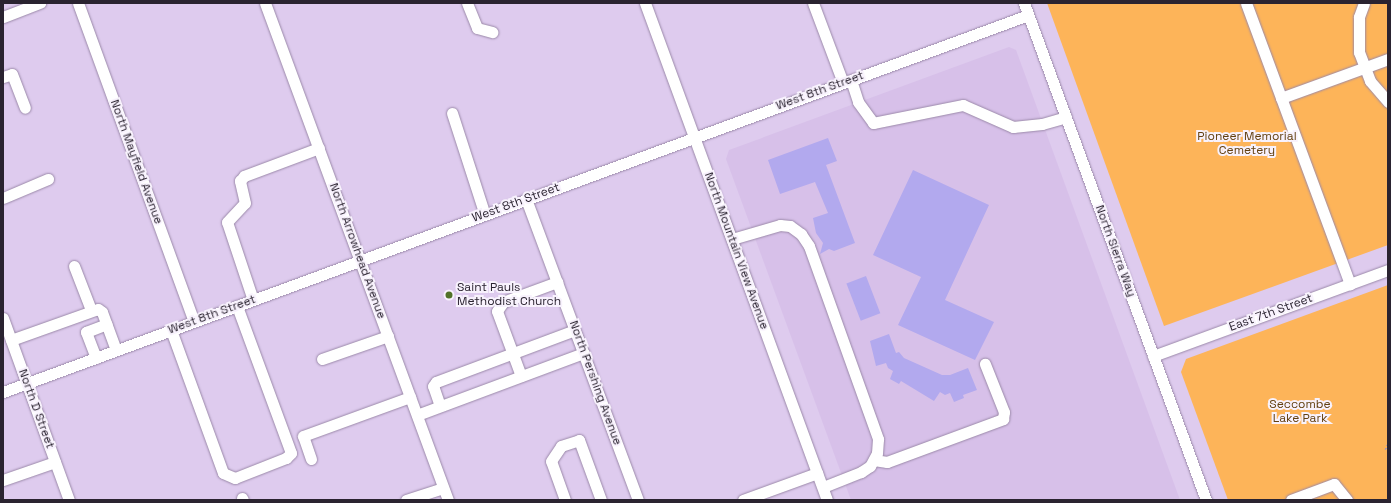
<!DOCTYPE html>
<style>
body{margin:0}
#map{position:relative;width:1391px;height:503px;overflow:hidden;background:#decbee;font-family:"Space Grotesk",sans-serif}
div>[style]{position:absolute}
.built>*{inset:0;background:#d7c0e9}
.green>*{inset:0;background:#fdb459}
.building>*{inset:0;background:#b2a9ee;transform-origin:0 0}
.path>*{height:2px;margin-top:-1px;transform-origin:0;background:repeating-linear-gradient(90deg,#a798b4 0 2px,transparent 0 5px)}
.roads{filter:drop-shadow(0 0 1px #9b89a9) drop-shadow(0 0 1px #9b89a9)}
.minor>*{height:11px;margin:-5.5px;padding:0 5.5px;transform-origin:5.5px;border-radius:5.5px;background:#fff}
.dots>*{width:11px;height:11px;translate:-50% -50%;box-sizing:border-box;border:2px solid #f8f2fd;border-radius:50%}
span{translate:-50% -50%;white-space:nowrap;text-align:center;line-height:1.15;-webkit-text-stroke:4px #f8f2fd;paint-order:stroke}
.street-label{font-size:12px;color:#2a2330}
.park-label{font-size:12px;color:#634111}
.poi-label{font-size:12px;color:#2a2330}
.left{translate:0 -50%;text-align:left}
.frame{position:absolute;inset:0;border:4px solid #2a2330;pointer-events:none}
</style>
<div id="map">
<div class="built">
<i style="clip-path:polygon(1009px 47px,1016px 50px,1180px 500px,851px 500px,726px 159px,729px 150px)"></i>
</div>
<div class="green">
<i style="clip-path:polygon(1047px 3px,1388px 3px,1388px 245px,1164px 326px)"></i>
<i style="clip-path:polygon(1388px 285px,1388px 500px,1228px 500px,1181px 372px,1186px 359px)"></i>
</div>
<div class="building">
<i style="clip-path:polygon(828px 138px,837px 161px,826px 165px,855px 243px,834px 251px,829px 249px,820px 254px,823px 243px,816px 233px,813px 218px,828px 213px,815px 182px,780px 194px,768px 160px)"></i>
<i style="clip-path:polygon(913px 170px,989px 205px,945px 300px,994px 322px,975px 360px,898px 325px,921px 277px,873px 255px)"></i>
<i style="left:866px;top:276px;width:40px;height:21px;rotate:69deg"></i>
<i style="clip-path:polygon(889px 334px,896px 353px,899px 352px,904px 358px,942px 375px,950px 375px,968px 368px,977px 390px,963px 395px,964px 398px,954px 402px,950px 393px,945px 395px,940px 392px,934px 401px,901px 381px,899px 384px,890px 379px,893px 371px,888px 368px,886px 363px,876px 366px,870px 341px)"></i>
</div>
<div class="path">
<i style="left:1388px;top:445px;width:4px;rotate:135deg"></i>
<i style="left:1385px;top:448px;width:4px;rotate:45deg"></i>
</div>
<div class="roads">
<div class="minor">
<i style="left:78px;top:3px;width:339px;rotate:70deg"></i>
<i style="left:265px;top:3px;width:530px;rotate:69.79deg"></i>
<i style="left:467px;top:3px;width:27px;rotate:68deg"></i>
<i style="left:477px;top:28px;width:16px;rotate:15deg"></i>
<i style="left:645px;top:3px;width:529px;rotate:69.89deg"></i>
<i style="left:813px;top:3px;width:85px;rotate:69.4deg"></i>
<i style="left:1024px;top:3px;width:529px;rotate:69.89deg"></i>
<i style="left:1246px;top:3px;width:300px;rotate:69.7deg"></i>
<i style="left:1364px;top:3px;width:15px;rotate:110deg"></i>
<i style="left:1359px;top:17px;width:35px;rotate:90deg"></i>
<i style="left:1359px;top:52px;width:31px;rotate:69deg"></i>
<i style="left:1370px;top:81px;width:28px;rotate:49deg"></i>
<i style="left:3px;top:17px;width:40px;rotate:-21deg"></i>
<i style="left:3px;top:77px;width:9px;rotate:-18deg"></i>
<i style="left:12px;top:74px;width:36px;rotate:69deg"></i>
<i style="left:851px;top:80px;width:23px;rotate:72deg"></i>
<i style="left:858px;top:102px;width:26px;rotate:54deg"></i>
<i style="left:873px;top:123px;width:92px;rotate:-11.3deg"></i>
<i style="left:963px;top:105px;width:55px;rotate:23.7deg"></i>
<i style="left:1013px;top:127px;width:29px;rotate:-6deg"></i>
<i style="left:1042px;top:124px;width:25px;rotate:-16deg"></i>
<i style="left:1281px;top:98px;width:114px;rotate:-20deg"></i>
<i style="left:452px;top:113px;width:107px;rotate:72.1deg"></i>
<i style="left:3px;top:198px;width:49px;rotate:-22.9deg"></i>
<i style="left:526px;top:199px;width:321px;rotate:69.6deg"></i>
<i style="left:732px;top:239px;width:50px;rotate:-16.3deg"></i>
<i style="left:780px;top:225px;width:10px;rotate:6deg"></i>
<i style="left:790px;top:226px;width:14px;rotate:36deg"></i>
<i style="left:801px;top:234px;width:14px;rotate:56deg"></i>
<i style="left:809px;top:246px;width:205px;rotate:70.3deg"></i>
<i style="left:878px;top:439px;width:14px;rotate:94deg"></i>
<i style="left:877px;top:453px;width:15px;rotate:118deg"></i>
<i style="left:870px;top:466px;width:11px;rotate:146deg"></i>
<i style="left:861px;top:472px;width:41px;rotate:158.5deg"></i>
<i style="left:74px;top:266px;width:47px;rotate:68.9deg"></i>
<i style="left:253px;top:300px;width:82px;rotate:-108.4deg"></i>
<i style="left:227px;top:222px;width:26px;rotate:-47deg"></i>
<i style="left:245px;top:203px;width:23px;rotate:-103deg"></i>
<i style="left:240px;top:181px;width:6px;rotate:-51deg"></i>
<i style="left:244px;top:176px;width:80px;rotate:-20.5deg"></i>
<i style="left:3px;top:318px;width:194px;rotate:70.1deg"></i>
<i style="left:171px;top:330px;width:152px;rotate:70deg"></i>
<i style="left:223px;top:473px;width:13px;rotate:23deg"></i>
<i style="left:235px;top:478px;width:55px;rotate:-21.4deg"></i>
<i style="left:286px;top:458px;width:7px;rotate:-45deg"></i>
<i style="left:291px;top:453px;width:157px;rotate:-110.2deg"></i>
<i style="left:11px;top:340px;width:92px;rotate:-19.6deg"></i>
<i style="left:98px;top:309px;width:5px;rotate:37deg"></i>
<i style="left:102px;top:312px;width:40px;rotate:69.8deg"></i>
<i style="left:1153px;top:356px;width:250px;rotate:-20.1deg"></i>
<i style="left:96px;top:358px;width:28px;rotate:-111deg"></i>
<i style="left:86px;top:332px;width:22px;rotate:-21deg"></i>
<i style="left:322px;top:359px;width:70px;rotate:-19.2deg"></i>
<i style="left:521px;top:376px;width:69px;rotate:-110.3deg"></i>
<i style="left:497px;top:311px;width:11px;rotate:-56deg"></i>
<i style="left:503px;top:302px;width:58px;rotate:-20.3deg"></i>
<i style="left:3px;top:392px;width:1092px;rotate:-20.19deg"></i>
<i style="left:440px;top:406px;width:21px;rotate:-109deg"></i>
<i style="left:433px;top:386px;width:5px;rotate:-53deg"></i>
<i style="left:436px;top:382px;width:148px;rotate:-20.5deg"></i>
<i style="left:417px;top:415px;width:178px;rotate:-20.4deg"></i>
<i style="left:311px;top:459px;width:24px;rotate:-109deg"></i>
<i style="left:303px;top:436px;width:114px;rotate:-20deg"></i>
<i style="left:874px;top:460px;width:13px;rotate:9deg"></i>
<i style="left:887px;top:462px;width:124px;rotate:-20.3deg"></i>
<i style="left:1003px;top:419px;width:7px;rotate:-82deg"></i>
<i style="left:1004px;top:412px;width:52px;rotate:-111.6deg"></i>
<i style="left:3px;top:480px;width:55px;rotate:-19.1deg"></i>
<i style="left:242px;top:498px;width:2px;rotate:63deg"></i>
<i style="left:406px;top:500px;width:39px;rotate:-18deg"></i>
<i style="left:565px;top:500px;width:41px;rotate:-109.7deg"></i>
<i style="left:551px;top:461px;width:18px;rotate:-56deg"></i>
<i style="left:561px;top:446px;width:19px;rotate:-18deg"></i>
<i style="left:579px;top:440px;width:64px;rotate:69.9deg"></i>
<i style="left:743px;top:500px;width:79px;rotate:-20deg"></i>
<i style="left:1291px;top:500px;width:46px;rotate:-20.4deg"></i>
<i style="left:1334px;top:484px;width:21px;rotate:51deg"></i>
</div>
</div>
<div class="dots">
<i style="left:449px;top:295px;background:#517229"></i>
</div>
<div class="street-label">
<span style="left:820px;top:91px;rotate:-20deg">West 8th Street</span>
<span style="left:136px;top:162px;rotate:70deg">North Mayfield Avenue</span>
<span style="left:516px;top:203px;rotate:-20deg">West 8th Street</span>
<span style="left:357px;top:251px;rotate:70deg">North Arrowhead Avenue</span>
<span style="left:736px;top:251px;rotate:70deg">North Mountain View Avenue</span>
<span style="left:1115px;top:251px;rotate:70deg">North Sierra Way</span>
<span style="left:1271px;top:313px;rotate:-20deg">East 7th Street</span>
<span style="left:212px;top:315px;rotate:-20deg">West 8th Street</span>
<span style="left:595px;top:383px;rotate:70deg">North Pershing Avenue</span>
<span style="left:36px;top:409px;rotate:70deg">North D Street</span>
</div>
<div class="park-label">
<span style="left:1247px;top:144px">Pioneer Memorial<br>Cemetery</span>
<span style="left:1300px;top:412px">Seccombe<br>Lake Park</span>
</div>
<div class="poi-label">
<span class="left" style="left:457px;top:295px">Saint Pauls<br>Methodist Church</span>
</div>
<div class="frame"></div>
</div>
